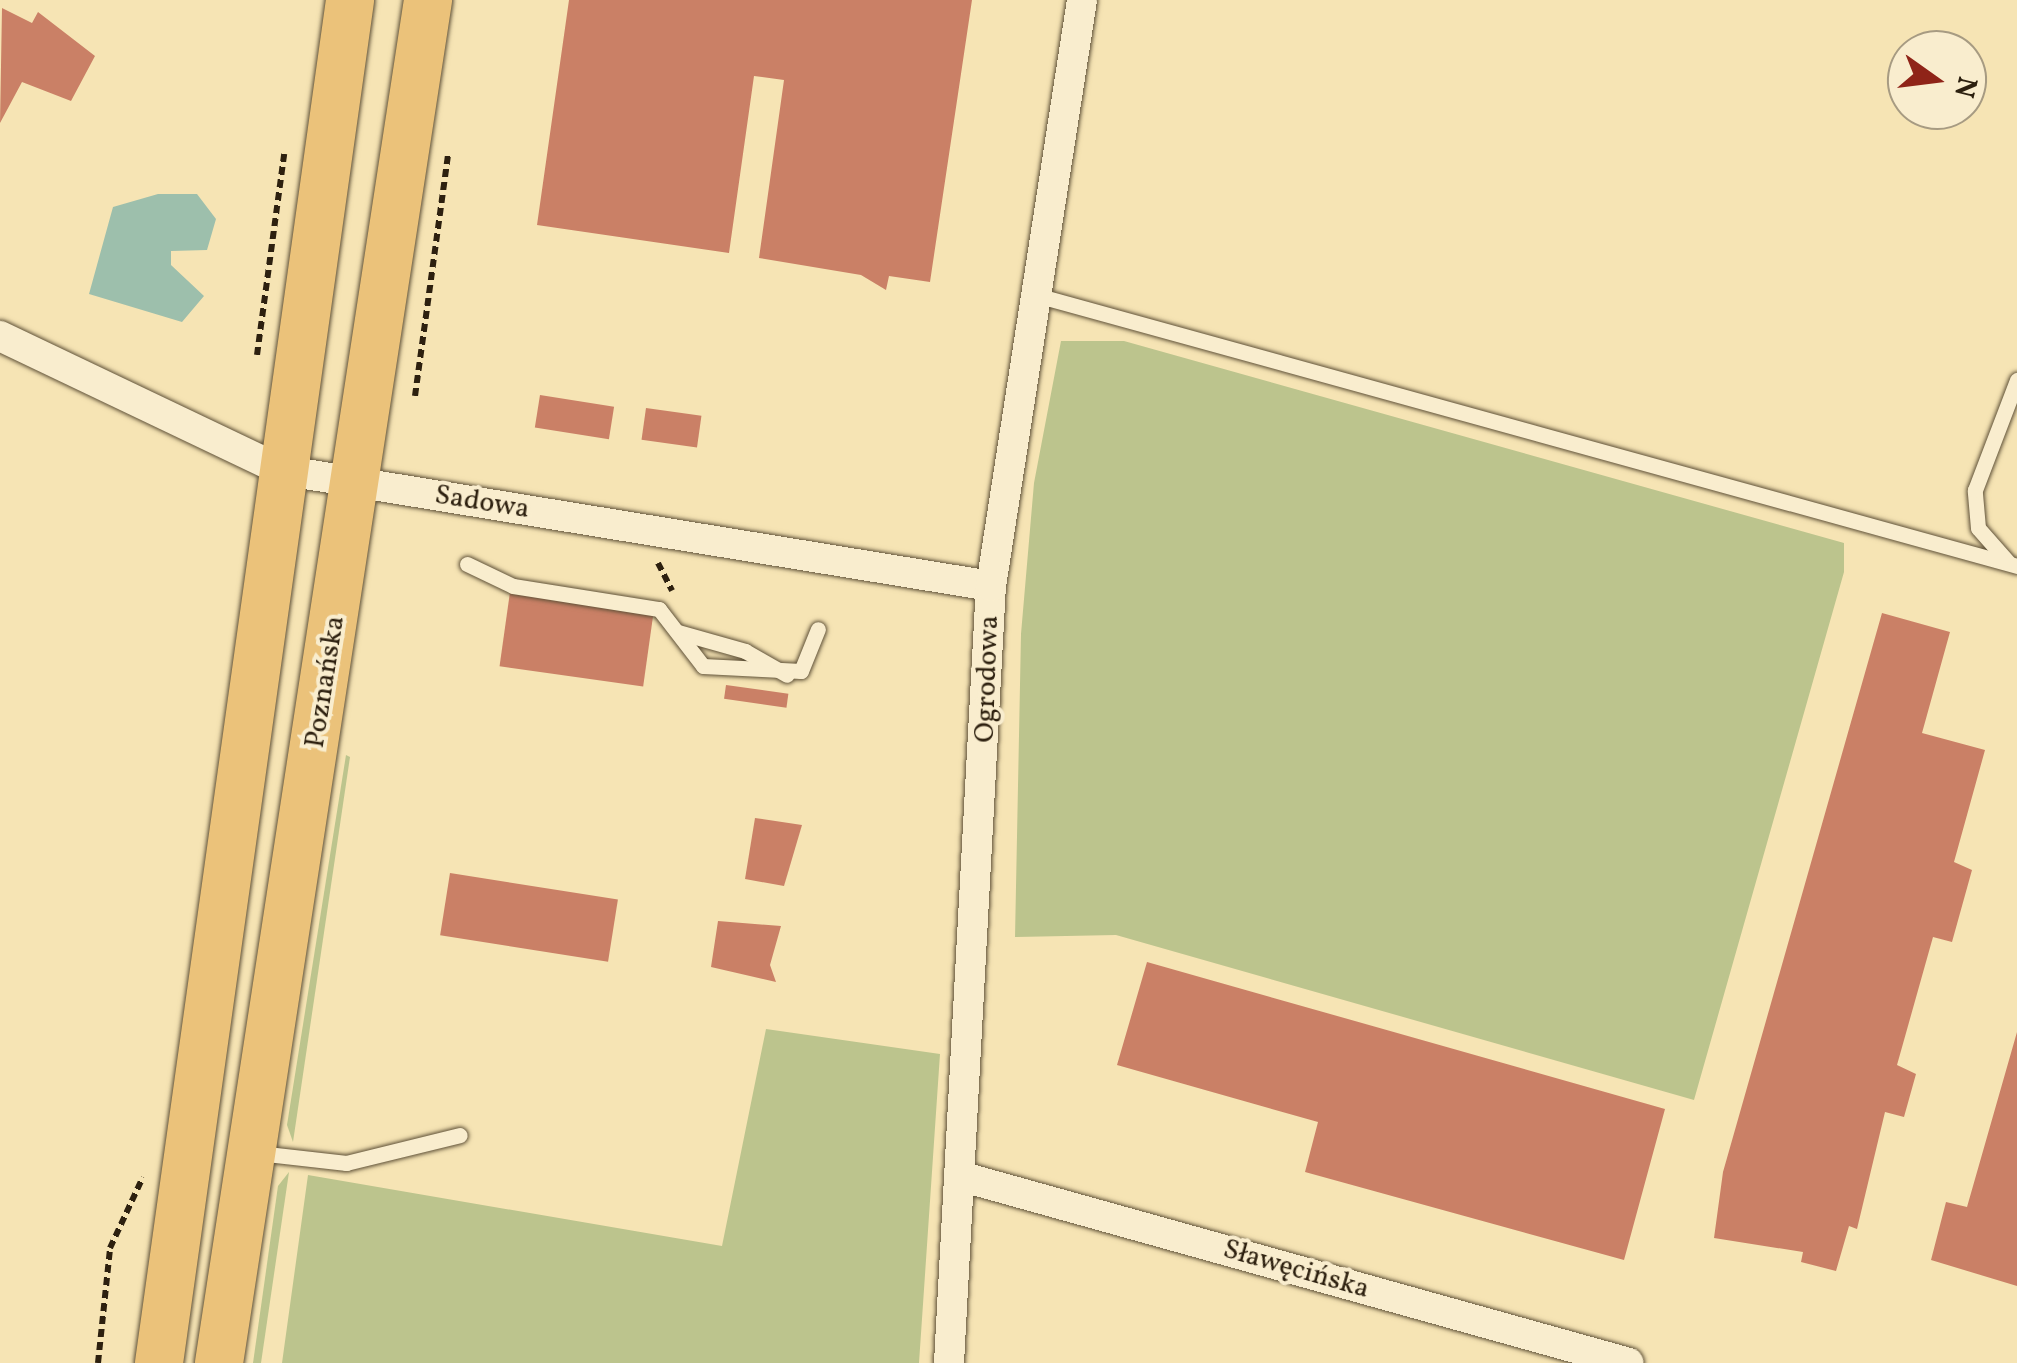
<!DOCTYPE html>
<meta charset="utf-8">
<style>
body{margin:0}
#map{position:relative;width:2017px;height:1363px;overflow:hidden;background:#f6e4b4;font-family:Vollkorn,serif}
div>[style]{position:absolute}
.green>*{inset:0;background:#bcc48d}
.water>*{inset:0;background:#9dbfac}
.building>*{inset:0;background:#ca8066;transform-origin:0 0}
.path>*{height:6px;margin-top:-3px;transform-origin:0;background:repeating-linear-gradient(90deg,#2d200f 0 8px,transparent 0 13px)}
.roads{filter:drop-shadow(0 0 2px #5f5138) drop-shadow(0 0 2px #5f5138)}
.lane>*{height:15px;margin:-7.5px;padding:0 7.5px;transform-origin:7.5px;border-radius:7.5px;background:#f9edce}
.street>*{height:30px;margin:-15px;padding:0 15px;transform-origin:15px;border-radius:15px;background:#f9edce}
.primary>*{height:48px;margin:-24px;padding:0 24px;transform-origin:24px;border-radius:24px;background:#ebc27a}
span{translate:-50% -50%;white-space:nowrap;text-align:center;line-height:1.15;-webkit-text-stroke:8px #f9edce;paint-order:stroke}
.street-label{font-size:28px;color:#2d200f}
.north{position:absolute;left:1887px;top:30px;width:100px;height:100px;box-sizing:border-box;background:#f9edce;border:2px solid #a79b82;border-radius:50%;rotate:104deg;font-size:28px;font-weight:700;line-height:40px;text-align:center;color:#2d200f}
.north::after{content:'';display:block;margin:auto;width:35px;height:45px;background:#8f2418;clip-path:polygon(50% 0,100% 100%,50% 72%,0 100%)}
</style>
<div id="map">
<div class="green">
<i style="clip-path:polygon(1061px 341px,1124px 341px,1844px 543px,1844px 572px,1694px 1100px,1116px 935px,1015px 937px,1021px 634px,1034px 483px)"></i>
<i style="clip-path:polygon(346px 755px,350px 757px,293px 1142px,287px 1125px)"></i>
<i style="clip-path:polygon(766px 1029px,940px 1054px,919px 1363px,282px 1363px,308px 1175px,722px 1246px)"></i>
<i style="clip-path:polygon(289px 1172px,261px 1363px,253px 1363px,278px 1186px)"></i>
</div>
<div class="water">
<i style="clip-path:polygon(158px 194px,197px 194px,216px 219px,207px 250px,171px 251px,171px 265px,204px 296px,182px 322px,89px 294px,113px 207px)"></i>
</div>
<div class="building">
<i style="clip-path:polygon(569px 0,972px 0,930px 282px,889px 276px,886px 290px,861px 275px,759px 258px,784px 80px,754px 76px,729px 253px,537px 225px)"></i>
<i style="clip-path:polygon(2px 8px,32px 23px,38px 12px,95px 56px,71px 101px,22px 82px,0 123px)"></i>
<i style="left:540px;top:395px;width:75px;height:33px;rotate:9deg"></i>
<i style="left:646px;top:408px;width:56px;height:32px;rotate:8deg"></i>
<i style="left:510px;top:592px;width:145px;height:75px;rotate:8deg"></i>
<i style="clip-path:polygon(1882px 613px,1950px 632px,1922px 733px,1985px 750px,1954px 862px,1972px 870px,1952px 942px,1933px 937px,1897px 1065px,1916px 1074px,1904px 1117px,1885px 1112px,1857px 1229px,1849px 1226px,1836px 1271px,1801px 1262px,1803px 1252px,1714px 1238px,1723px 1172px)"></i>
<i style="left:726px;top:685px;width:63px;height:14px;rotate:8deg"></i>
<i style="clip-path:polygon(755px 818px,802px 825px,784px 886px,745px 879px)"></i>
<i style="left:450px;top:873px;width:170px;height:63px;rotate:9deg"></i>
<i style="clip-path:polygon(718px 921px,781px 926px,770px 965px,776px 982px,711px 967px)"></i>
<i style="clip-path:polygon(1147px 962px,1665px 1109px,1624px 1260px,1305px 1172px,1318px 1122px,1117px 1065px)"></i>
<i style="clip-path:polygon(2017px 1032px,2017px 1286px,1931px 1260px,1946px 1202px,1967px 1207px)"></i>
</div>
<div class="path">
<i style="left:257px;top:355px;width:203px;rotate:-82.3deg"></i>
<i style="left:415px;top:396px;width:243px;rotate:-82.2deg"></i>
<i style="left:658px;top:563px;width:31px;rotate:63deg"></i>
<i style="left:98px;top:1363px;width:116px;rotate:-84deg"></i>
<i style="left:110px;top:1248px;width:78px;rotate:-65.1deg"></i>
</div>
<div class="roads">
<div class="lane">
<i style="left:1036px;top:295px;width:1018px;rotate:15.44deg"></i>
<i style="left:2008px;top:562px;width:45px;rotate:-131.4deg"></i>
<i style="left:1978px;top:528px;width:38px;rotate:-95deg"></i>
<i style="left:1975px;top:490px;width:118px;rotate:-69.1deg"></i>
<i style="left:467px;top:564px;width:51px;rotate:25.6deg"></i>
<i style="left:513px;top:586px;width:148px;rotate:9deg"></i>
<i style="left:659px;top:609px;width:72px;rotate:52.3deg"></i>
<i style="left:703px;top:666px;width:98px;rotate:2.9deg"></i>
<i style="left:801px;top:671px;width:45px;rotate:-68deg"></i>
<i style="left:678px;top:632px;width:70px;rotate:15.8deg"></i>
<i style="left:745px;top:651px;width:48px;rotate:29.7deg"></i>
<i style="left:258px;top:1153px;width:89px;rotate:6.5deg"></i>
<i style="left:346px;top:1163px;width:117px;rotate:-13.8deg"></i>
</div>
<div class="street">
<i style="left:0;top:336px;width:311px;rotate:25.5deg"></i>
<i style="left:281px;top:470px;width:719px;rotate:9.28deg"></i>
<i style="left:963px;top:1177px;width:691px;rotate:15.6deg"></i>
<i style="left:949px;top:1363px;width:778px;rotate:-86.91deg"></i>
<i style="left:991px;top:586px;width:593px;rotate:-81.17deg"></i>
</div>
<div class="primary">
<i style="left:159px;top:1363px;width:1376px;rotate:-82.02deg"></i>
<i style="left:219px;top:1363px;width:1379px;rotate:-81.28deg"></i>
</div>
</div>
<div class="street-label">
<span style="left:482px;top:503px;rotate:9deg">Sadowa</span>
<span style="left:988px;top:679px;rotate:-88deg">Ogrodowa</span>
<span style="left:326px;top:682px;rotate:-81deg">Poznańska</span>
<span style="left:1296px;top:1270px;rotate:16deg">Sławęcińska</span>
</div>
<div class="north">N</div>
</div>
